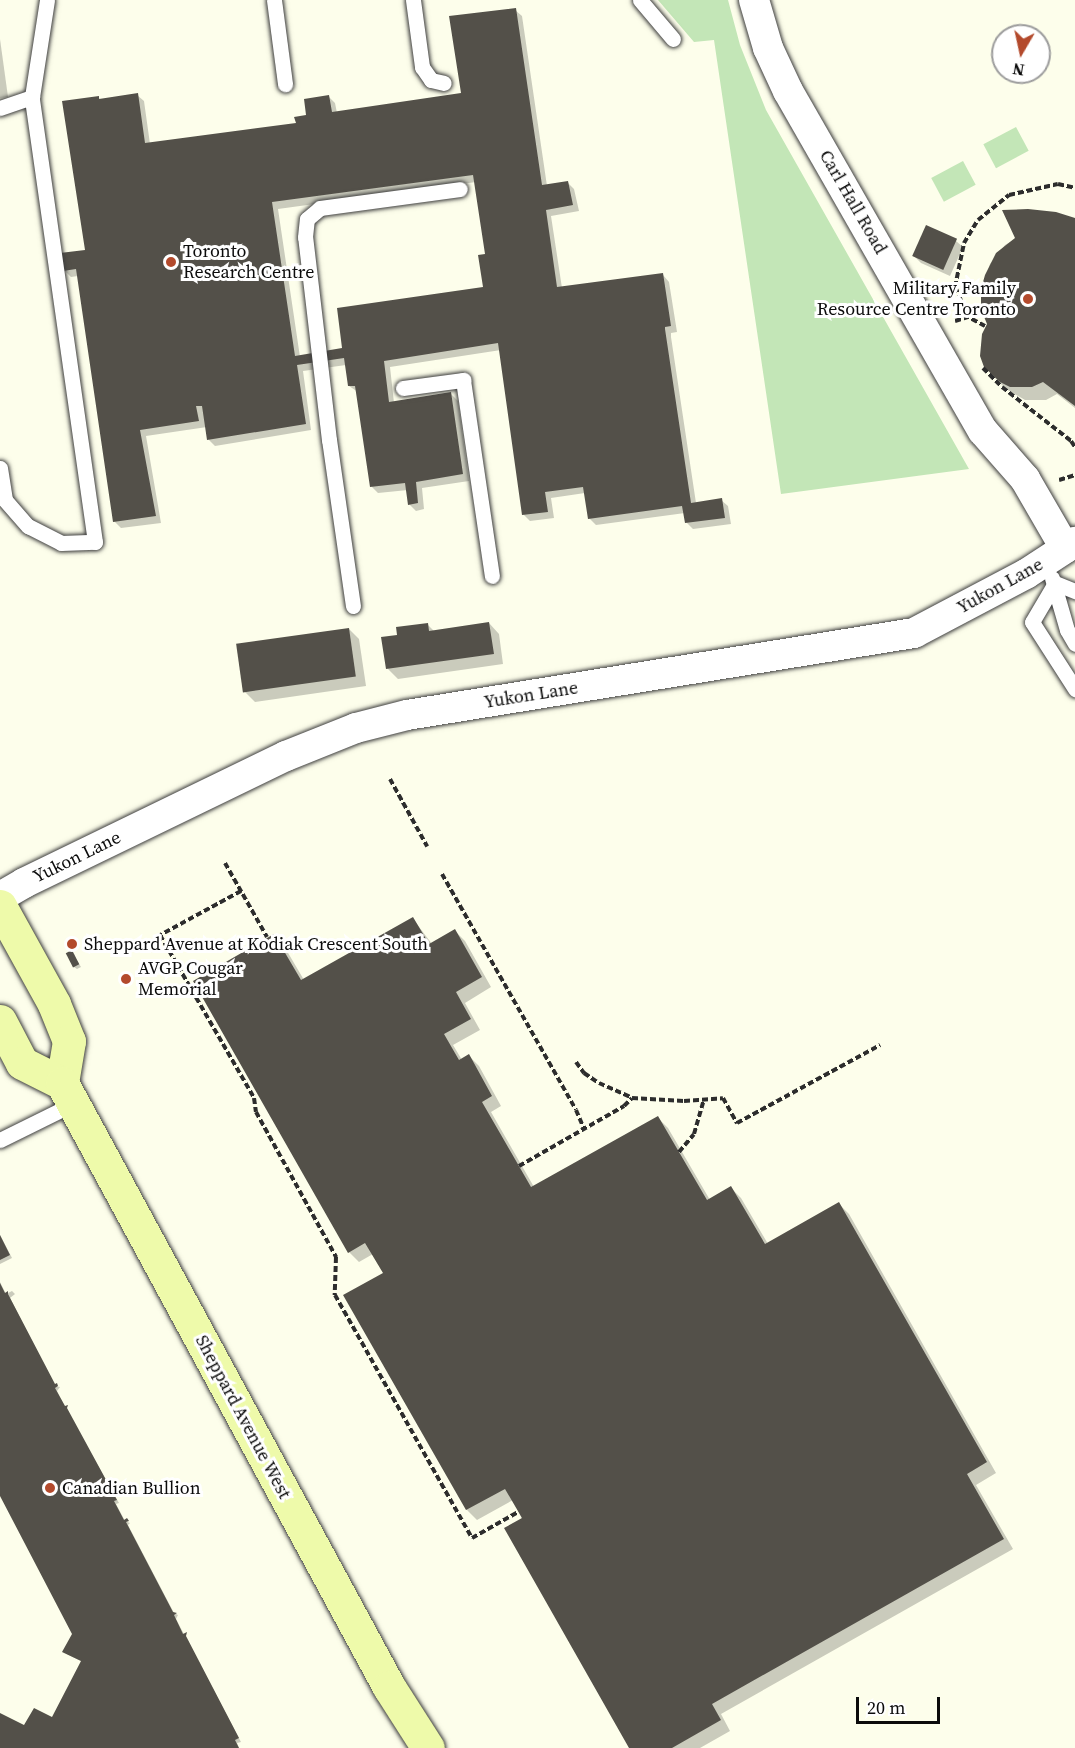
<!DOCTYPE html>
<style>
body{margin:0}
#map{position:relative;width:1075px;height:1748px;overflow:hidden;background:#fdfeeb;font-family:"Source Serif 4",serif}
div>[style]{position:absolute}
.green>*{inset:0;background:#c3e6b7;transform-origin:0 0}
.shadow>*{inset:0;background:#0003}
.building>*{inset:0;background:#535049;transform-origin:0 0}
.path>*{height:4px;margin-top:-2px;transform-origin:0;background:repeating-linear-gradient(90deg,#2d2d2d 0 6px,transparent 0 9px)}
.roads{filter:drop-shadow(0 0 2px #3e3e3e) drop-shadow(0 0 2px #3e3e3e)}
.lane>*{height:15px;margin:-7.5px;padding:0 7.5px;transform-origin:7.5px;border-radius:7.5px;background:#fff}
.street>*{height:30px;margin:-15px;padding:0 15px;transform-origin:15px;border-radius:15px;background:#fff}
.secondary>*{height:33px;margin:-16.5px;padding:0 16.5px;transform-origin:16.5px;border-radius:16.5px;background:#eefaaa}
.dots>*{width:16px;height:16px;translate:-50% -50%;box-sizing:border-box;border:3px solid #fff;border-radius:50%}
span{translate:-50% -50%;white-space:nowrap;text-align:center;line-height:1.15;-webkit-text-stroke:6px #fff;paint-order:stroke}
.street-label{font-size:18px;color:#0b0b0b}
.poi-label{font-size:18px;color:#0b0b0b}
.left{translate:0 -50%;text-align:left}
.right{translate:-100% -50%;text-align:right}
.north{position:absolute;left:991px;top:24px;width:60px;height:60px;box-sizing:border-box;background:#fff;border:2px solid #9d9d9d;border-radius:50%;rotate:189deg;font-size:16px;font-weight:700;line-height:24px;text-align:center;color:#0b0b0b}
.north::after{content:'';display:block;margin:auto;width:21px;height:27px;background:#b34a2c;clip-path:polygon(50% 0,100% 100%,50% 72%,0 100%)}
.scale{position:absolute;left:856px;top:1697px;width:84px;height:27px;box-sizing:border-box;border:3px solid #0b0b0b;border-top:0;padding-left:8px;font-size:18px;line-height:21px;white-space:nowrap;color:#0b0b0b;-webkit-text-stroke:4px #fff;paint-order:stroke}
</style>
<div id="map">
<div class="green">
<i style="clip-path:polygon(658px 0,728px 0,740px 45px,766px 110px,969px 469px,781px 494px,714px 40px,694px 42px)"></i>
<i style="left:1016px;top:127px;width:27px;height:37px;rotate:62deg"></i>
<i style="left:963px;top:161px;width:27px;height:36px;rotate:62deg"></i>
</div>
<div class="shadow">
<i style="clip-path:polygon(evenodd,515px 10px,522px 16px,547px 186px,568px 183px,574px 189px,579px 211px,551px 216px,562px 288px,663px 275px,669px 282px,677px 332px,671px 333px,671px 337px,696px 503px,721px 500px,728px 506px,731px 524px,693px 529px,686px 522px,685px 513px,596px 525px,589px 518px,585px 493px,551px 498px,554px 518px,530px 521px,523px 514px,501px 350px,390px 367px,394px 403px,451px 394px,458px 401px,469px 481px,422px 488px,424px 509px,416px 511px,409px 504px,408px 490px,378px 493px,372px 487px,358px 392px,349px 386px,346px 365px,303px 371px,311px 430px,215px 446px,209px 440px,207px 427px,146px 436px,161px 523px,121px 528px,114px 521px,78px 276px,71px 277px,64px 270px,86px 251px,98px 97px,101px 100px,137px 95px,144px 101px,150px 144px,298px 124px,328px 96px,335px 103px,337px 113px,462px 94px,515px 10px,476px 182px,487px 255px,484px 289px,344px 350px,300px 357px,278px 209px,476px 182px)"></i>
<i style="clip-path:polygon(0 39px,8px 97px,0 98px)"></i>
<i style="clip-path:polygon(1075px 220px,1075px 408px,1057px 394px,1046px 400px,1025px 400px,1006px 389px,992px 375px,986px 366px,988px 324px,982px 289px,990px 264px,1005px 245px,1017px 238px)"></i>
<i style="clip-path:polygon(927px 227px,956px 241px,963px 247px,950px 276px,921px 263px,914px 256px)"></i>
<i style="clip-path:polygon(489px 623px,499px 634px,503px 664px,398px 679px,388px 669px,399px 636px,427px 624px,434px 631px)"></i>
<i style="clip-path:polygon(349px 629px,359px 639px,366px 686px,255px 702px,245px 692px)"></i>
<i style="clip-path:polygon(413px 919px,432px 944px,455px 931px,465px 941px,491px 987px,465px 1003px,480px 1030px,453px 1045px,462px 1060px,469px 1056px,479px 1066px,501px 1106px,491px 1112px,534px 1187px,658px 1118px,668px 1128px,710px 1200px,731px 1188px,741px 1198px,768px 1244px,839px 1204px,849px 1214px,996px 1473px,976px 1485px,1013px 1549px,721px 1714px,730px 1731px,700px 1748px,631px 1748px,513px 1500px,477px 1520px,467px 1510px,345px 1296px,385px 1274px,373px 1254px,359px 1262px,349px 1252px,274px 935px,284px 946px,304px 980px)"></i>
<i style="clip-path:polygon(72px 952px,81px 967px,77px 969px,74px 967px)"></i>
<i style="clip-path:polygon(0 1235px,12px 1258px,0 1264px)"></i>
<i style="clip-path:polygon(0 1282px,6px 1294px,12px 1291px,15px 1294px,10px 1298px,55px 1386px,60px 1387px,57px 1391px,67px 1411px,119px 1503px,116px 1504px,125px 1521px,130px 1523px,128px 1525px,174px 1613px,178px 1615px,176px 1619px,241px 1742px,237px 1743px,239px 1748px,0 1748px,0 1714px,25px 1727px,53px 1719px,83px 1662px,67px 1654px,73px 1634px,0 1493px)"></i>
</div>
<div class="building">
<i style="clip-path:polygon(evenodd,516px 8px,542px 185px,568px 181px,573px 205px,546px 210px,557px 287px,663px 273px,671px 326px,665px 327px,665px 329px,691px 503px,722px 498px,725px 518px,685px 523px,682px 506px,588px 519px,583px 487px,545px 492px,548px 512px,522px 515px,498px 343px,384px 361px,389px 402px,451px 392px,463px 474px,416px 482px,418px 503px,408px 505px,405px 483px,370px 487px,355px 386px,348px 386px,344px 358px,297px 365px,306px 424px,207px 440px,202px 406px,196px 406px,199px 421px,140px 430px,156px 516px,113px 522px,76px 269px,63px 271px,60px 253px,85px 250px,62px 101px,99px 96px,99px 99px,138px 93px,145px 143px,296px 123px,294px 117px,306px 115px,304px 99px,329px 95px,332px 112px,461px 93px,449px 16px,516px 8px,473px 175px,485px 254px,478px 255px,483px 287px,337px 308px,342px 348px,295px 356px,272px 202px,473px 175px)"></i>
<i style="clip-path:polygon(1028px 209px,1056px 212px,1075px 218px,1075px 406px,1043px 382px,1032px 387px,1010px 387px,1000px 382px,984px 367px,980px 356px,982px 334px,987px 324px,981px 309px,981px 289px,985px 275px,996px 253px,1015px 238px,1002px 210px)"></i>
<i style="left:926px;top:225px;width:34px;height:34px;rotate:24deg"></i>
<i style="clip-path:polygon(489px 622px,494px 654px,386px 669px,381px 637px,397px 635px,396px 627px,428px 623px,429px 631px)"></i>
<i style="left:349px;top:628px;width:49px;height:114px;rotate:82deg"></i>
<i style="clip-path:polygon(413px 917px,429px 944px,455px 929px,482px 977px,456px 992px,471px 1019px,444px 1034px,459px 1060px,469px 1054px,492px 1096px,482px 1102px,531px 1187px,658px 1116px,707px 1200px,731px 1186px,765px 1244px,839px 1202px,987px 1462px,967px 1474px,1004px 1539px,712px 1704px,721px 1720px,672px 1748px,629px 1748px,504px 1528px,522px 1518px,505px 1489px,466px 1510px,343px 1295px,383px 1273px,365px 1243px,348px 1253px,193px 981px,274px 934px,301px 980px)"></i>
<i style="left:72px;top:950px;width:16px;height:7px;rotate:63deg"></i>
<i style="clip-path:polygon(0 1235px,10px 1255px,0 1260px)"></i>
<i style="clip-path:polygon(0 1283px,5px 1293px,8px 1291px,8px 1294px,55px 1384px,57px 1383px,58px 1386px,55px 1388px,65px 1406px,68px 1405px,67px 1408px,117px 1500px,114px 1501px,124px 1520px,127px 1518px,129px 1521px,126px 1522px,173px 1612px,177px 1613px,174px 1615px,183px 1634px,187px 1632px,186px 1636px,239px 1738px,235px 1740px,239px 1748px,0 1748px,0 1713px,24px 1725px,34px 1708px,52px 1717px,81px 1661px,62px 1652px,72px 1634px,0 1496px)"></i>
</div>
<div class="path">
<i style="left:955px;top:321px;width:14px;rotate:-17deg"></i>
<i style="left:985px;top:326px;width:19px;rotate:-152deg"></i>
<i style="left:968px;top:317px;width:33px;rotate:-113deg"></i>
<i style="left:955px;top:287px;width:45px;rotate:-78.4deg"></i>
<i style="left:964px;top:243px;width:27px;rotate:-59deg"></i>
<i style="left:978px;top:220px;width:40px;rotate:-39deg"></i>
<i style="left:1009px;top:195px;width:50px;rotate:-12.7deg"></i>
<i style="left:1058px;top:184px;width:17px;rotate:13deg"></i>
<i style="left:983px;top:368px;width:27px;rotate:45deg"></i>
<i style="left:1002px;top:387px;width:88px;rotate:38deg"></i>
<i style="left:1071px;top:441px;width:7px;rotate:56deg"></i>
<i style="left:1059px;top:480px;width:17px;rotate:-17deg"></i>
<i style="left:390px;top:779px;width:77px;rotate:61.1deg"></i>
<i style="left:225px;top:863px;width:85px;rotate:60.4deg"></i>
<i style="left:442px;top:874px;width:271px;rotate:60.4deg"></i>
<i style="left:576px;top:1110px;width:21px;rotate:67deg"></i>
<i style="left:241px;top:891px;width:92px;rotate:151.5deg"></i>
<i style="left:160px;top:935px;width:188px;rotate:60deg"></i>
<i style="left:254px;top:1098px;width:14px;rotate:82deg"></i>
<i style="left:256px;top:1112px;width:166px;rotate:61.1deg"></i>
<i style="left:336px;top:1257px;width:38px;rotate:92deg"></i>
<i style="left:335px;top:1295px;width:279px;rotate:60.6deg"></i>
<i style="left:472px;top:1538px;width:53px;rotate:-29.5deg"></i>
<i style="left:576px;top:1062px;width:14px;rotate:54deg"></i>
<i style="left:584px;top:1073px;width:18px;rotate:34deg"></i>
<i style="left:599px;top:1083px;width:36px;rotate:24deg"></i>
<i style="left:632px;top:1098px;width:52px;rotate:3.3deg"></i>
<i style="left:684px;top:1101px;width:39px;rotate:-4deg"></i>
<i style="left:723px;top:1098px;width:29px;rotate:61deg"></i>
<i style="left:737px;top:1123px;width:163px;rotate:-28.6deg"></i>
<i style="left:679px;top:1152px;width:23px;rotate:-50deg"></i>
<i style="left:694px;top:1134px;width:35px;rotate:-74deg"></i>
<i style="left:519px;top:1166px;width:121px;rotate:-29.7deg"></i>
<i style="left:624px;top:1106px;width:11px;rotate:-45deg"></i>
</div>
<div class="roads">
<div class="lane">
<i style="left:274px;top:0;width:85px;rotate:82.5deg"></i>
<i style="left:413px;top:0;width:68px;rotate:82.3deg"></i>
<i style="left:422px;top:67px;width:16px;rotate:55deg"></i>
<i style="left:431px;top:80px;width:13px;rotate:13deg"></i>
<i style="left:640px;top:0;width:51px;rotate:49.8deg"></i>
<i style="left:0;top:108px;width:34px;rotate:-19deg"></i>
<i style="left:403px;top:388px;width:61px;rotate:-7.6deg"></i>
<i style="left:463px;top:380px;width:198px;rotate:81.6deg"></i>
<i style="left:0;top:468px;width:32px;rotate:81deg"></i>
<i style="left:5px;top:500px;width:35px;rotate:49deg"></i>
<i style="left:28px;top:526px;width:37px;rotate:27deg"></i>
<i style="left:61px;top:543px;width:34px;rotate:-2deg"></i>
<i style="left:95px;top:542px;width:449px;rotate:-98.1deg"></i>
<i style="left:32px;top:97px;width:98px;rotate:-81.2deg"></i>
<i style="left:1052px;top:578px;width:54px;rotate:73.9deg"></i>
<i style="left:1067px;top:630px;width:16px;rotate:60deg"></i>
<i style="left:1055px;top:583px;width:45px;rotate:120.5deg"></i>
<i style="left:1032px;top:622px;width:80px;rotate:57.3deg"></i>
<i style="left:1055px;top:583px;width:22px;rotate:22deg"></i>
<i style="left:353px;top:606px;width:168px;rotate:-98.2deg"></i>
<i style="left:329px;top:440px;width:204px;rotate:-96.7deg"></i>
<i style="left:305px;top:237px;width:18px;rotate:-84deg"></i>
<i style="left:307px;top:219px;width:17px;rotate:-40deg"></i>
<i style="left:320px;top:208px;width:141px;rotate:-7.7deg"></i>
<i style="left:0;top:1140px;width:81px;rotate:-26.3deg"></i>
</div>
<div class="street">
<i style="left:754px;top:0;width:50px;rotate:73.7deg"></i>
<i style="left:768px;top:48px;width:47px;rotate:65.1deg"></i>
<i style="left:788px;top:91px;width:392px;rotate:60.2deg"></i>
<i style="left:983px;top:431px;width:64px;rotate:48.8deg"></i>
<i style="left:1025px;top:479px;width:80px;rotate:59.9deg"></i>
<i style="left:0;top:897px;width:28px;rotate:-30deg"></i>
<i style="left:24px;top:883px;width:291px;rotate:-25.9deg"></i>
<i style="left:286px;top:756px;width:75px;rotate:-21.8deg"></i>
<i style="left:356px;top:728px;width:53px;rotate:-14.3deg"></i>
<i style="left:407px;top:715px;width:514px;rotate:-9.19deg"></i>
<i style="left:914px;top:633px;width:127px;rotate:-27.8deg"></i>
<i style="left:1026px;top:574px;width:59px;rotate:-33.1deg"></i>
</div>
<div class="secondary">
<i style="left:0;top:906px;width:112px;rotate:61.1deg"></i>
<i style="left:54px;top:1004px;width:40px;rotate:68deg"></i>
<i style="left:69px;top:1041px;width:43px;rotate:99.5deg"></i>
<i style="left:0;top:1021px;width:47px;rotate:62.4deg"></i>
<i style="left:22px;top:1063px;width:45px;rotate:26.6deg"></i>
<i style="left:62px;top:1083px;width:687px;rotate:61.57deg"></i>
<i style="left:389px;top:1687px;width:72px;rotate:57.4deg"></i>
</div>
</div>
<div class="dots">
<i style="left:171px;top:262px;background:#b34a2c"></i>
<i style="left:1028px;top:299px;background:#b34a2c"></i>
<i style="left:72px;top:944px;background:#b34a2c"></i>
<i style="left:126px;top:979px;background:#b34a2c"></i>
<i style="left:50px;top:1488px;background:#b34a2c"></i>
</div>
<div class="street-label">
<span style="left:853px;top:202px;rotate:60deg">Carl Hall Road</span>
<span style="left:1000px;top:586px;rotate:-29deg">Yukon Lane</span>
<span style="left:531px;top:695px;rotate:-9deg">Yukon Lane</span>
<span style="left:77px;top:857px;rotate:-26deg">Yukon Lane</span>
<span style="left:243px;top:1417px;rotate:62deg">Sheppard Avenue West</span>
</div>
<div class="poi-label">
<span class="left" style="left:183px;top:262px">Toronto<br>Research Centre</span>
<span class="right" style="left:1016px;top:299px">Military Family<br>Resource Centre Toronto</span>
<span class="left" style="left:84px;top:944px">Sheppard Avenue at Kodiak Crescent South</span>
<span class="left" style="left:138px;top:979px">AVGP Cougar<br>Memorial</span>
<span class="left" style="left:62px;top:1488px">Canadian Bullion</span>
</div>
<div class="north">N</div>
<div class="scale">20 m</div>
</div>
